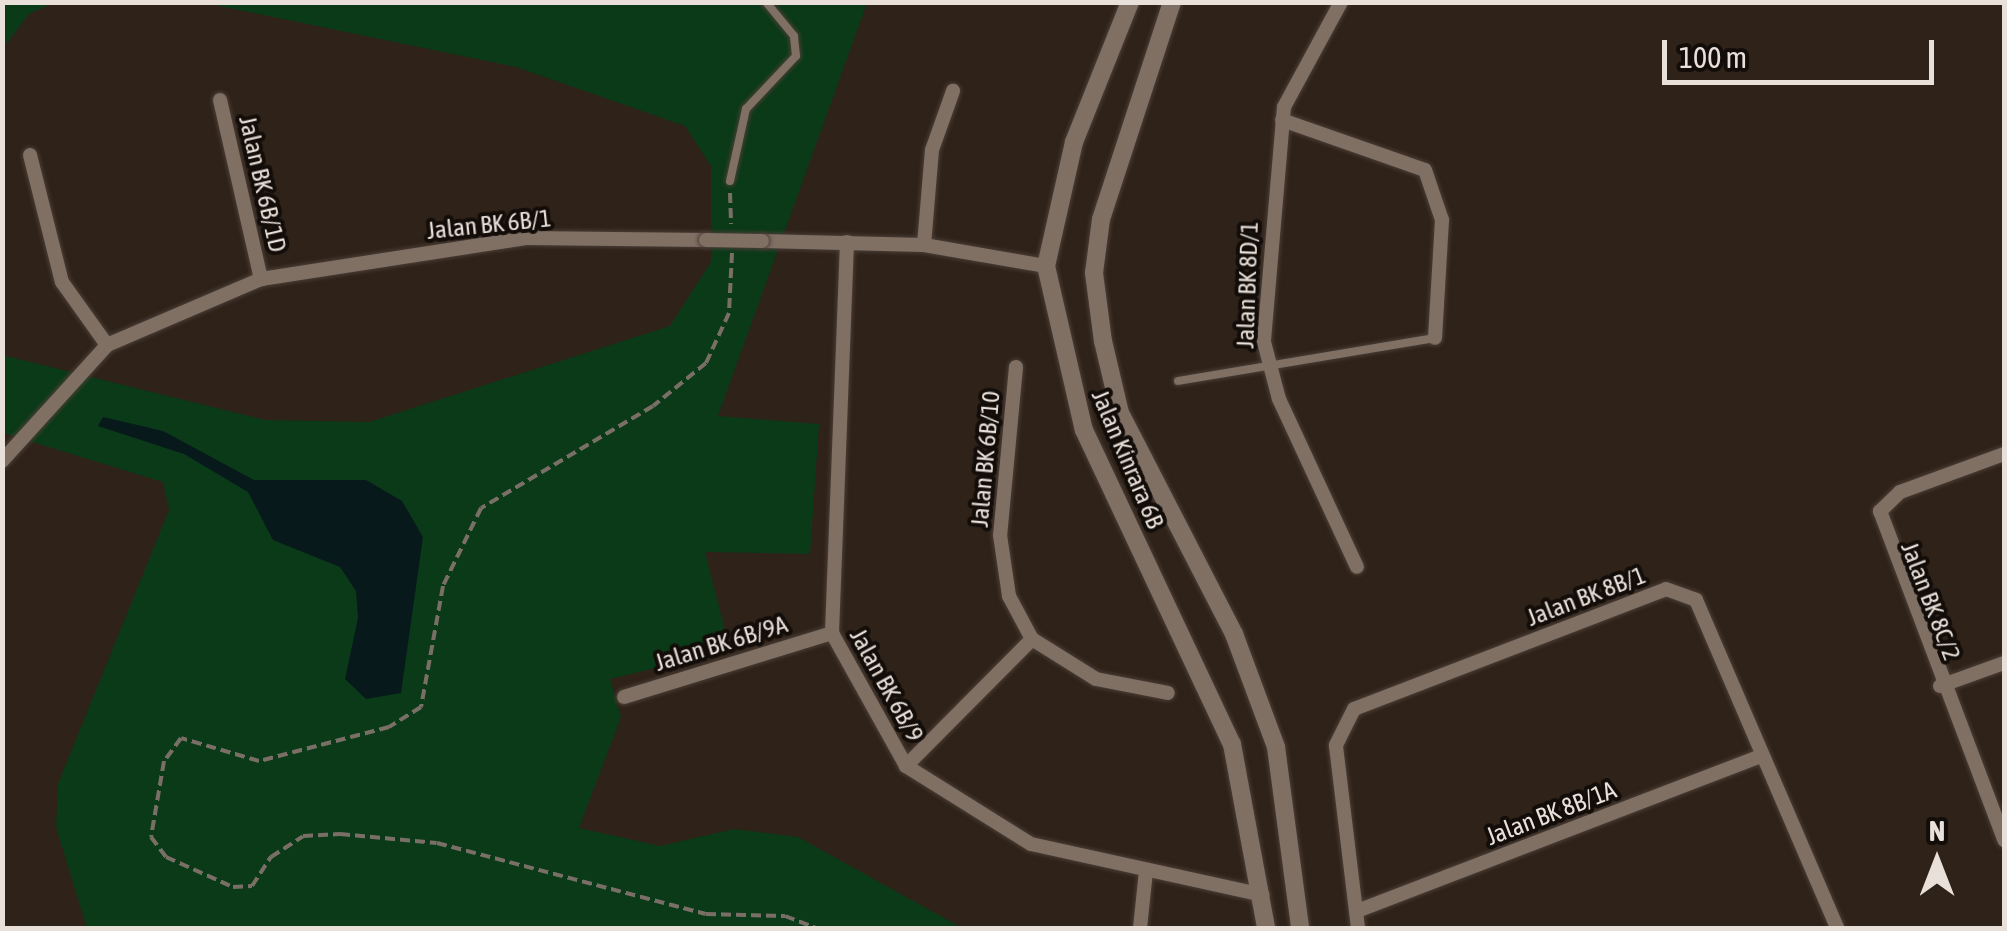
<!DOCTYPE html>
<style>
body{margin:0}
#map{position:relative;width:2007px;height:931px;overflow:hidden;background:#2f2218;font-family:"Asap Condensed",sans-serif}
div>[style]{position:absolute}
.green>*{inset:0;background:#0a3a18}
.water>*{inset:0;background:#08191c}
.path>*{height:4px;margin-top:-2px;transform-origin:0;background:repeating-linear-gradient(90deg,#7a6f66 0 10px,transparent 0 15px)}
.roads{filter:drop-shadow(0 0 2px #493e37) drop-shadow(0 0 2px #493e37)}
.service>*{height:8px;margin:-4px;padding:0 4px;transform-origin:4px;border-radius:4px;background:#807064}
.minor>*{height:14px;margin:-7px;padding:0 7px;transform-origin:7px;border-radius:7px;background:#807064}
.tertiary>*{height:18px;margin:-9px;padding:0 9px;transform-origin:9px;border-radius:9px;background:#807064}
.bridges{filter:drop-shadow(0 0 2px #493e37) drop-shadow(0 0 2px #493e37)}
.minor-bridge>*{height:14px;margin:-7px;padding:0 7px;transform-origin:7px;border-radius:7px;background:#807064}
span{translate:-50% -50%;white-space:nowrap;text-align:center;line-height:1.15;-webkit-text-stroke:8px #130d09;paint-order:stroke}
.street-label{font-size:25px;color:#e9e0da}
.frame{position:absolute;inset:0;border:5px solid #e9e0da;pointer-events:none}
.north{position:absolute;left:1887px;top:811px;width:100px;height:100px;-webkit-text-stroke:8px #130d09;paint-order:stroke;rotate:0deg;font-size:28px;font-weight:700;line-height:40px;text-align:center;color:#e9e0da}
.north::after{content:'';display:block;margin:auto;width:35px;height:45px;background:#e9e0da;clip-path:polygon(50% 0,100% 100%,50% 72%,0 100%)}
.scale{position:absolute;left:1662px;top:40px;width:272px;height:45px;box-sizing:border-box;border:5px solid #e9e0da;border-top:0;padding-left:12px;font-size:30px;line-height:35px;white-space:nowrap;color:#e9e0da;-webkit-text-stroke:8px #130d09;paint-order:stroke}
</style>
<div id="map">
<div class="green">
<i style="clip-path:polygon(3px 3px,53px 3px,29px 14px,3px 48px)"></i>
<i style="clip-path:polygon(205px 3px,867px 3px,718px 416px,819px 424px,810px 554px,705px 552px,730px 650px,610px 679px,621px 717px,579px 828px,660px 846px,734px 829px,798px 837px,962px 928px,87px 928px,56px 827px,58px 784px,169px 510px,163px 482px,3px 433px,2px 355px,265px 420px,369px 422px,670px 326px,711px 262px,711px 166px,685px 126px,516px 67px)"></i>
</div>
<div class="water">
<i style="clip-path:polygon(103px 417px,163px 431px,254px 480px,366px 480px,402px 501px,423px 537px,401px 693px,366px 699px,345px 679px,358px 618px,356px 591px,340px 567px,273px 540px,248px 492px,184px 454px,98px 426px)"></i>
</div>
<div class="path">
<i style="left:730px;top:193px;width:31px;rotate:88deg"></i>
<i style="left:732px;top:253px;width:60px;rotate:92.9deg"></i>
<i style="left:729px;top:313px;width:55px;rotate:114.7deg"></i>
<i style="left:706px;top:363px;width:68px;rotate:140.9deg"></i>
<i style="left:653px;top:406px;width:200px;rotate:149.3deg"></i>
<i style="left:481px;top:508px;width:87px;rotate:116deg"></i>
<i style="left:443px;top:586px;width:123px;rotate:100.3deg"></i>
<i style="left:421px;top:707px;width:38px;rotate:148deg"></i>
<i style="left:389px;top:727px;width:134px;rotate:165.3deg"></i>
<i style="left:259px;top:761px;width:81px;rotate:-163.6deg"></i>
<i style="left:181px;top:738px;width:29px;rotate:126deg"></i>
<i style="left:164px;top:761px;width:77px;rotate:99.7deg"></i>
<i style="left:151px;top:837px;width:25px;rotate:53deg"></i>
<i style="left:166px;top:857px;width:73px;rotate:24.1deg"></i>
<i style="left:233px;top:887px;width:19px;rotate:-3deg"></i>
<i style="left:252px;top:886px;width:35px;rotate:-57deg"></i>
<i style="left:271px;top:857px;width:38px;rotate:-33deg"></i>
<i style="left:303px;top:836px;width:37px;rotate:-3deg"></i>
<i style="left:340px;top:834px;width:97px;rotate:5.3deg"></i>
<i style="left:437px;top:843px;width:278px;rotate:14.8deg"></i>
<i style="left:706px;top:914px;width:79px;rotate:1.5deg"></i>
<i style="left:785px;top:916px;width:33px;rotate:21deg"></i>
</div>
<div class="roads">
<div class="service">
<i style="left:730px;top:181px;width:74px;rotate:-77.5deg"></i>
<i style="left:746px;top:109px;width:73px;rotate:-46.7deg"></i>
<i style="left:796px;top:56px;width:20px;rotate:-96deg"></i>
<i style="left:794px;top:36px;width:44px;rotate:-129.5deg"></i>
<i style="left:1178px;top:381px;width:261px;rotate:-9.5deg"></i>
</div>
<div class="minor">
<i style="left:1341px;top:2px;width:119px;rotate:118.5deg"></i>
<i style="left:1284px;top:107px;width:236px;rotate:94.9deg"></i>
<i style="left:1264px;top:342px;width:59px;rotate:75.3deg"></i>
<i style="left:1279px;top:399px;width:185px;rotate:65.1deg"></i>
<i style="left:220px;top:100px;width:184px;rotate:77.1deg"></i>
<i style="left:1282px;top:120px;width:151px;rotate:19.3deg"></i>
<i style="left:1425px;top:170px;width:53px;rotate:71.2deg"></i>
<i style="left:1442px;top:220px;width:118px;rotate:93.4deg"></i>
<i style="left:30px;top:155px;width:131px;rotate:75.9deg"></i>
<i style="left:62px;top:282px;width:77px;rotate:54.5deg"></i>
<i style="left:762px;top:241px;width:162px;rotate:1.4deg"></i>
<i style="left:924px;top:245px;width:124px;rotate:9.8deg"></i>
<i style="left:847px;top:242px;width:391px;rotate:92.2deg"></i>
<i style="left:832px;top:633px;width:152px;rotate:60.9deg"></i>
<i style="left:906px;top:766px;width:147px;rotate:32deg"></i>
<i style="left:1031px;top:844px;width:237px;rotate:12.4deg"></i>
<i style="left:924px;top:245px;width:95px;rotate:-85.2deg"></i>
<i style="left:932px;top:150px;width:63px;rotate:-70.4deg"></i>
<i style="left:1016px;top:367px;width:169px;rotate:95.4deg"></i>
<i style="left:1000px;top:535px;width:62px;rotate:81.6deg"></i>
<i style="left:1009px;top:596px;width:49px;rotate:61.9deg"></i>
<i style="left:1032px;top:639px;width:75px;rotate:32deg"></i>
<i style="left:1096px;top:679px;width:73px;rotate:11deg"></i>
<i style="left:2004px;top:454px;width:111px;rotate:159.9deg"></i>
<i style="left:1900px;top:492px;width:28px;rotate:136deg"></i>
<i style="left:1880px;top:511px;width:352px;rotate:69.3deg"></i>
<i style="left:2px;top:461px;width:156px;rotate:-47.8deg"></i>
<i style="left:107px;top:345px;width:168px;rotate:-23.2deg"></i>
<i style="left:261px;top:279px;width:268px;rotate:-8.8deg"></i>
<i style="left:526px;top:238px;width:180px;rotate:0.6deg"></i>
<i style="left:1940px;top:686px;width:68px;rotate:-19.8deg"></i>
<i style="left:624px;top:697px;width:218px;rotate:-17.1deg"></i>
<i style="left:906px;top:766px;width:179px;rotate:-45.2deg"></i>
<i style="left:1357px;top:911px;width:432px;rotate:-21deg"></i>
<i style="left:1140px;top:928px;width:57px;rotate:-84deg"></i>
<i style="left:1358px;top:928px;width:184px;rotate:-96.9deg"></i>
<i style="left:1336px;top:745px;width:40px;rotate:-63.4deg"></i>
<i style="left:1354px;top:709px;width:334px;rotate:-21deg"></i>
<i style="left:1666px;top:589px;width:32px;rotate:20deg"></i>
<i style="left:1696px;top:600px;width:357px;rotate:66.7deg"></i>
</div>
<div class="tertiary">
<i style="left:1130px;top:2px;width:151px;rotate:111.8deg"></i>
<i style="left:1074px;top:142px;width:127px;rotate:102.7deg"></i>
<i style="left:1046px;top:266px;width:168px;rotate:77deg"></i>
<i style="left:1084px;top:430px;width:347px;rotate:64.8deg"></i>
<i style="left:1232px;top:744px;width:187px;rotate:79.5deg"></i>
<i style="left:1172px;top:2px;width:228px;rotate:108.1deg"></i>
<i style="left:1101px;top:219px;width:54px;rotate:97.4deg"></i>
<i style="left:1094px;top:273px;width:69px;rotate:82.5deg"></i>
<i style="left:1103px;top:341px;width:74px;rotate:76.7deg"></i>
<i style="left:1120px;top:413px;width:249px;rotate:62.7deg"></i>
<i style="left:1234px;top:634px;width:121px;rotate:69.6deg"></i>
<i style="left:1276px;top:747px;width:183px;rotate:82.4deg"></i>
</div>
</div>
<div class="bridges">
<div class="minor-bridge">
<i style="left:706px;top:240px;width:56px;rotate:1deg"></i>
</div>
</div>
<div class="street-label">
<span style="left:263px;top:184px;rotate:77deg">Jalan BK 6B/1D</span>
<span style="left:489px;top:224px;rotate:-6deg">Jalan BK 6B/1</span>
<span style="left:1247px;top:285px;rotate:-88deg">Jalan BK 8D/1</span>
<span style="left:985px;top:459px;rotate:-85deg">Jalan BK 6B/10</span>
<span style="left:1128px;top:459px;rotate:67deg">Jalan Kinrara 6B</span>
<span style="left:1586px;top:596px;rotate:-21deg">Jalan BK 8B/1</span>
<span style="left:1931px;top:601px;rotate:69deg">Jalan BK 8C/2</span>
<span style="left:721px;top:643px;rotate:-17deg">Jalan BK 6B/9A</span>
<span style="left:887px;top:685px;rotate:61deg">Jalan BK 6B/9</span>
<span style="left:1551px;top:813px;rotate:-21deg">Jalan BK 8B/1A</span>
</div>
<div class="frame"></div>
<div class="north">N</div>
<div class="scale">100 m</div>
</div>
